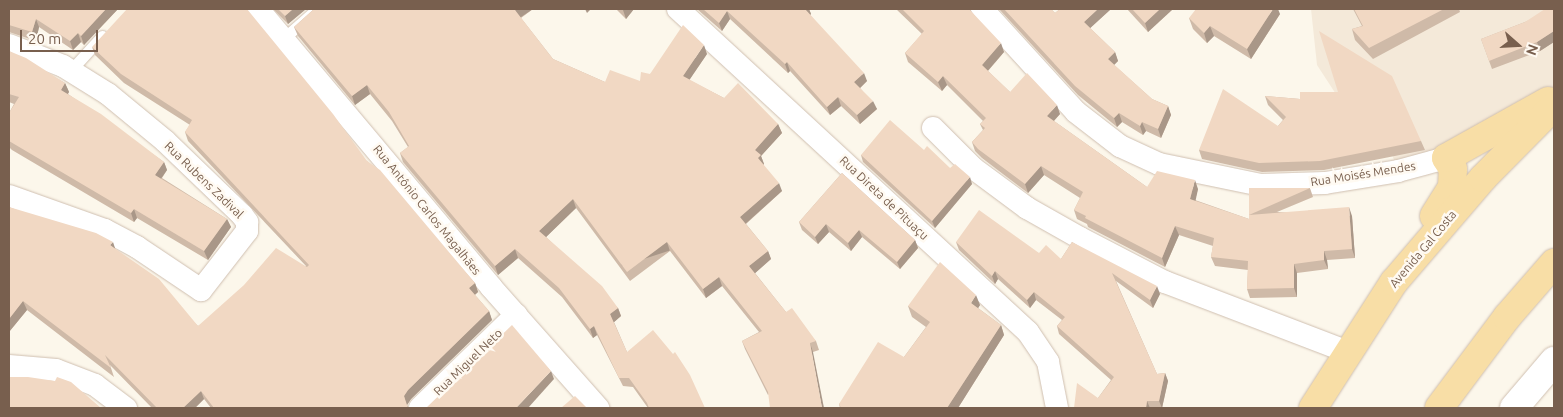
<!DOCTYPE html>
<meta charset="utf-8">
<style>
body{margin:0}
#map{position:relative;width:1563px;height:417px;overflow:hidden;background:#fcf7eb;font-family:Ubuntu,sans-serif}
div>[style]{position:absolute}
.residential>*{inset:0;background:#f4e9d9}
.roads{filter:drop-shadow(0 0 1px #cfbfb0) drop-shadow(0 0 1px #cfbfb0)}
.lane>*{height:11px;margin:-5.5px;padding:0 5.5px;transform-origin:5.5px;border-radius:5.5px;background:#fff}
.street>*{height:22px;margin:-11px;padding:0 11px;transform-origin:11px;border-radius:11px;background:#fff}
.secondary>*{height:28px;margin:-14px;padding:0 14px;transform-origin:14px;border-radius:14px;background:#fff}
.primary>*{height:28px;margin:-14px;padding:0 14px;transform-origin:14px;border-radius:14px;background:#f8dea6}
.wall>*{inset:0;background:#cfbaa8}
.shaded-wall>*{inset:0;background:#a99788;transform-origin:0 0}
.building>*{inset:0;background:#f1d8c3}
span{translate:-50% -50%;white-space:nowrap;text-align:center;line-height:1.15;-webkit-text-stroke:5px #fffaf2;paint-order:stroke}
.street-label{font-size:12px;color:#785f4e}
.frame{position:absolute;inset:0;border:10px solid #785f4e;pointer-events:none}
.north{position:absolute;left:1493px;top:20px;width:50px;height:50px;-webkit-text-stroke:4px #fffaf2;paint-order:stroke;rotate:109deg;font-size:14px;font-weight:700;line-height:20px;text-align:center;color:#785f4e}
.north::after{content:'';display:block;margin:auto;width:18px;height:22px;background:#785f4e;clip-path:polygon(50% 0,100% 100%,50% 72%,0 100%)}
.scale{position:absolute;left:20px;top:30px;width:78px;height:22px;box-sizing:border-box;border:2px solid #785f4e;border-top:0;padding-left:6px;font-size:15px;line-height:18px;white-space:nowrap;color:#785f4e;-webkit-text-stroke:4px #fffaf2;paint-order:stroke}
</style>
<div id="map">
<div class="residential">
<i style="clip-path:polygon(1311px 9px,1554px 9px,1554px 99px,1398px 171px,1376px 110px,1345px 108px,1317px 65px)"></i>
</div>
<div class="roads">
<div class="lane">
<i style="left:284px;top:38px;width:44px;rotate:-41.3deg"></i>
<i style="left:71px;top:70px;width:46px;rotate:-47.6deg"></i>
</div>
<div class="street">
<i style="left:258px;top:9px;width:363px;rotate:50deg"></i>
<i style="left:491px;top:287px;width:162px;rotate:48.5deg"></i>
<i style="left:678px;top:9px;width:476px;rotate:42.7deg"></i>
<i style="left:1028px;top:332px;width:36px;rotate:56deg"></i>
<i style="left:1048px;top:362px;width:47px;rotate:78.9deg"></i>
<i style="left:982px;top:9px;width:139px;rotate:47.6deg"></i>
<i style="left:1076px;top:112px;width:56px;rotate:37.7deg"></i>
<i style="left:1120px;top:146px;width:43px;rotate:24.8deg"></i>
<i style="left:1159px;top:164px;width:104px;rotate:11.6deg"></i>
<i style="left:1261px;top:185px;width:64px;rotate:-1.8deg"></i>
<i style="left:1325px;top:183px;width:74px;rotate:-9.3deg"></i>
<i style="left:1398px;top:171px;width:50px;rotate:-15.2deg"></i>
<i style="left:9px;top:45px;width:58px;rotate:21.3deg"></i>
<i style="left:63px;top:66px;width:53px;rotate:31.9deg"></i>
<i style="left:108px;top:94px;width:74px;rotate:39.5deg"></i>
<i style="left:165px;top:141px;width:107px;rotate:43.9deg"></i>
<i style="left:242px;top:215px;width:9px;rotate:54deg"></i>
<i style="left:247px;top:222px;width:9px;rotate:90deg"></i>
<i style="left:247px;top:231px;width:75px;rotate:127.9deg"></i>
<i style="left:201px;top:290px;width:77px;rotate:-146.1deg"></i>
<i style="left:137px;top:247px;width:36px;rotate:-152deg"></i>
<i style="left:105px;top:230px;width:102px;rotate:-160.5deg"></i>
<i style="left:933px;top:128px;width:57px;rotate:45deg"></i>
<i style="left:973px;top:168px;width:67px;rotate:36.5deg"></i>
<i style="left:1027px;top:208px;width:61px;rotate:29.5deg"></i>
<i style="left:1080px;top:238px;width:96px;rotate:27.4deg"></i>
<i style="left:1165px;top:282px;width:196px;rotate:20.9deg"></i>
<i style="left:9px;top:366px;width:47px;rotate:4.9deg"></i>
<i style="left:56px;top:370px;width:42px;rotate:21deg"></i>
<i style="left:95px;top:385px;width:39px;rotate:37deg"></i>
<i style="left:420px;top:408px;width:134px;rotate:-44.1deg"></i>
</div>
<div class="secondary">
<i style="left:1514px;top:408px;width:62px;rotate:-49.6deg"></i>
</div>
<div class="primary">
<i style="left:1434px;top:216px;width:34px;rotate:-58deg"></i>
<i style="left:1452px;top:187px;width:18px;rotate:-87deg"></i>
<i style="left:1453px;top:169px;width:13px;rotate:-122deg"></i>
<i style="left:1446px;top:158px;width:117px;rotate:-29.2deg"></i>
<i style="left:1313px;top:408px;width:150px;rotate:-57.3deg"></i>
<i style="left:1394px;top:282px;width:137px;rotate:-49.4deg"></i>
<i style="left:1483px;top:178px;width:101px;rotate:-45.4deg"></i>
<i style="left:1439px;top:408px;width:114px;rotate:-53.2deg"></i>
<i style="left:1507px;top:317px;width:72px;rotate:-49deg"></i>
</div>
</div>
<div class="wall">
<i style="clip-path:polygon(9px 9px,118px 9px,84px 45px,81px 42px,73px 50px,39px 27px,36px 41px,9px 32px)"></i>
<i style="clip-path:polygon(273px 9px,306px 9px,288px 24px)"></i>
<i style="clip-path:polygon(314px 9px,533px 9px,521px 18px,553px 59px,605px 82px,640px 81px,650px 74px,707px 54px,689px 80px,724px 98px,778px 124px,782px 133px,761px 156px,764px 164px,763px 165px,782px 191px,746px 224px,768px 251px,771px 259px,755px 273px,786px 312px,816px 341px,819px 350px,813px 352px,768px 395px,745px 349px,742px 341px,759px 332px,722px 286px,706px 298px,670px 251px,630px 281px,576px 208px,546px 237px,618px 308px,621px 316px,614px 322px,627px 352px,705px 408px,648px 408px,633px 387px,623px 386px,597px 335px,593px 338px,562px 297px,518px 258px,498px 275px,403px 162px,400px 153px,408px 147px,392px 121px,370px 94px,355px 105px,298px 36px,294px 27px)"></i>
<i style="clip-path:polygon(616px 9px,634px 9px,626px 19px)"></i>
<i style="clip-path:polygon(697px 9px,809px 9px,811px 14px,810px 15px,867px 81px,860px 88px,877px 109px,860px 124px,841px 106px,830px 115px,790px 71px,788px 73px,730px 19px,722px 31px)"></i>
<i style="clip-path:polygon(896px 9px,970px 9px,971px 11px,1004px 52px,988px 71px,1010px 92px,1060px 114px,1054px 121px,1147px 187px,1198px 189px,1195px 200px,1249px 219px,1249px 188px,1310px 188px,1313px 197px,1277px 212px,1352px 216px,1355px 258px,1327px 260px,1328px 269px,1297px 273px,1297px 297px,1250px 298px,1247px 289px,1248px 270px,1215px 266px,1211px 257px,1213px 246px,1179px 235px,1165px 267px,1088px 227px,1087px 224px,1077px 219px,1074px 210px,1080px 198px,1044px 175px,1028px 193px,982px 158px,975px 151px,972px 142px,983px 130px,980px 124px,983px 121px,947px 85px,942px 91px,908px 62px,905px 53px,922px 34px)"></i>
<i style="clip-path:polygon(999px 9px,1051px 9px,1055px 13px,1060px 9px,1111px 9px,1090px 28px,1115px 52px,1118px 61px,1114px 65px,1152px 99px,1168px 106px,1171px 115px,1161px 138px,1146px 131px,1143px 135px,1122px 122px,1117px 127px,1078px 95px)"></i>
<i style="clip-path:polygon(1127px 9px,1173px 9px,1148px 32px)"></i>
<i style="clip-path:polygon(1353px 9px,1459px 9px,1460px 12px,1373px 59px,1355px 40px,1352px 29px,1362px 26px)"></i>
<i style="clip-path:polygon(1554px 9px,1554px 42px,1540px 51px,1492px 69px,1481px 39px,1525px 22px)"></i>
<i style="clip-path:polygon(1280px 14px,1251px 59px,1214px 36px,1207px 43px,1193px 29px,1189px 18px)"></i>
<i style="clip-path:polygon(92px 47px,367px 161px,475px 283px,478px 292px,475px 295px,489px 311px,492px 320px,411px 399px,407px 405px,408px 408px,211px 408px,204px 399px,195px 408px,152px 408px,110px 365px,114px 377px,27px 310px,9px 332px,9px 207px,115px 249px,198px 326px,306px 266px,188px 141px,185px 132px,190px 125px,124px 83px,95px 55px)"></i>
<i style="clip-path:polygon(9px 51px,65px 83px,69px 92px,68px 94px,164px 162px,167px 170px,162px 178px,227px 219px,231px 227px,208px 260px,137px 218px,134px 222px,12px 150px,9px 147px,9px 113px,14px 104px,9px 102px)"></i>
<i style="clip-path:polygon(1338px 92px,1421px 141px,1425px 150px,1324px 170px,1262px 172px,1202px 159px,1199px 150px,1278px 126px,1283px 120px,1268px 105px,1265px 96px,1300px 99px)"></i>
<i style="clip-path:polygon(924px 150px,972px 184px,935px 228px,863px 162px,861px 155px)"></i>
<i style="clip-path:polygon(842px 173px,915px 240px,918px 248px,900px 269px,862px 237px,851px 251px,829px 232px,818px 244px,802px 230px,799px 222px)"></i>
<i style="clip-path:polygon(956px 242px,1039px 253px,1061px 259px,1072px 242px,1160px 294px,1153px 308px,1116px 281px,1157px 374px,1165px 373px,1168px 381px,1162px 408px,1074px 408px,1098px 398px,1111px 380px,1059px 334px,1057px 326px,1062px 320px,1036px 300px,1030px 308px,998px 279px,995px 284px,959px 250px)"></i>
<i style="clip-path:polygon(980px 305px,978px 308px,1001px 325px,1004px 335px,958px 408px,840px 408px,839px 404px,904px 357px,926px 327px,912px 317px,908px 306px)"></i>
</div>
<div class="shaded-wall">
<i style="clip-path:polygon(106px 9px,118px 9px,84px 45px,81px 36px)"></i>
<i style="clip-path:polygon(293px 9px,306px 9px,288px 24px,285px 16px)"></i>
<i style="clip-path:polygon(517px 9px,533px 9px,518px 19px,515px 10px)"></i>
<i style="clip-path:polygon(585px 9px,591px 9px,587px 13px)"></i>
<i style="clip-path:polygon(624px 9px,634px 9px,626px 19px,623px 10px)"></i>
<i style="clip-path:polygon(805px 9px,809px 9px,811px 14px,808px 17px)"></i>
<i style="clip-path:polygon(1098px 9px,1111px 9px,1087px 31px,1084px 22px)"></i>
<i style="clip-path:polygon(1160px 9px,1173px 9px,1148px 32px,1145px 23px)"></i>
<i style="clip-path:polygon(1273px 9px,1278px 9px,1280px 14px,1251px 59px,1247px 49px)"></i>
<i style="clip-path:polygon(727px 11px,730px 19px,722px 31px,719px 23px)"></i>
<i style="clip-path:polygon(36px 19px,39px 27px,36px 41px,32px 32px)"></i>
<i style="clip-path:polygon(1210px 26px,1214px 36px,1207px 43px,1204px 33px)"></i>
<i style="clip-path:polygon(1554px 31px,1554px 42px,1540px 51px,1537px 42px)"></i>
<i style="clip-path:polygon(78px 33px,81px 42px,73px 50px,70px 41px)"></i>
<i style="clip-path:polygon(1001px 43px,1004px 52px,985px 74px,982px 65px)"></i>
<i style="clip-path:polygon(704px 45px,707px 54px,686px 85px,683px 76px)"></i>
<i style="clip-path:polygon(1115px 52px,1118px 61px,1111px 68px,1108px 59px)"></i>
<i style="clip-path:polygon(787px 62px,790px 71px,788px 73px,785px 64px)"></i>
<i style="clip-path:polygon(864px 73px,867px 81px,857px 91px,854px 82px)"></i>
<i style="clip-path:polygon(943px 76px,947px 85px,942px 91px,938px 82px)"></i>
<i style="clip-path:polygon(65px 83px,69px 92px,65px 98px,61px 90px)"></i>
<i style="clip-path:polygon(367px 85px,370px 94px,355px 105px,352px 96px)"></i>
<i style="clip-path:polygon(838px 97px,841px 106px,830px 115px,827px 107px)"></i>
<i style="clip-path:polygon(873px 101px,877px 109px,860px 124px,857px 115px)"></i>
<i style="clip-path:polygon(1057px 105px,1060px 114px,1050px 125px,1047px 116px)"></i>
<i style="clip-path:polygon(1168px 106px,1171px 115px,1161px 138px,1158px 129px)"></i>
<i style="clip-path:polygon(1119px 113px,1122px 122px,1117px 127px,1114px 118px)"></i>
<i style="clip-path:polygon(1142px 122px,1146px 131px,1143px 135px,1140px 126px)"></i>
<i style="clip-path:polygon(778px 124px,782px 133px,761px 156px,764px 164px,761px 167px,755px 150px)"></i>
<i style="clip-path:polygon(164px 162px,167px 170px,158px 183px,155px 175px)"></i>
<i style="clip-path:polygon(1041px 166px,1044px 175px,1028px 193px,1025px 184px)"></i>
<i style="clip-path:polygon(970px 177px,972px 184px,935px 228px,932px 221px)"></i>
<i style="clip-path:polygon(1195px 180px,1198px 189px,1194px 208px,1190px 199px)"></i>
<i style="clip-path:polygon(779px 183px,782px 191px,743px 226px,740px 217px)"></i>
<i style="clip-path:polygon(573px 199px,576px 208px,543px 240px,539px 231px)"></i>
<i style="clip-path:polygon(1349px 207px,1352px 216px,1355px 258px,1352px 249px)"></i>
<i style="clip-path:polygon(134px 209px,137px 218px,134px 222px,131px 213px)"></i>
<i style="clip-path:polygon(227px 219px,231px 227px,208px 260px,204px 251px)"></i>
<i style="clip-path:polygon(826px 224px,829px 232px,818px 244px,815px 237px)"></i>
<i style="clip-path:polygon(1175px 226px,1179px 235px,1165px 267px,1162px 258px)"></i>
<i style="clip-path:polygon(859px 230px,862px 237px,851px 251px,848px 243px)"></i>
<i style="clip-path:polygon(915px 240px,918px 248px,900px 269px,897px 262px)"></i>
<i style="clip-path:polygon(113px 242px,116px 251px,110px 245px)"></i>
<i style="left:667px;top:242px;width:9px;height:50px;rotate:72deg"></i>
<i style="clip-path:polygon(515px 249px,518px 258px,498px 275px,495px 266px)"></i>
<i style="clip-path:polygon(768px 251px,771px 259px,753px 275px,749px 266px)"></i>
<i style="clip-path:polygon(1324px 251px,1327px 260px,1328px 269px,1324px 260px)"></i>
<i style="clip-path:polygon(1294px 264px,1297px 273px,1297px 297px,1294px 288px)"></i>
<i style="clip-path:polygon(995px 271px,998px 279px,995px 284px,992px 276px)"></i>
<i style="clip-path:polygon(719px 277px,722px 286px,706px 298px,703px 289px)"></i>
<i style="clip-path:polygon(475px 283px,478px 292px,472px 297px,469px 288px)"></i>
<i style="clip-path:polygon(1157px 286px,1160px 294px,1153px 308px,1150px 300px)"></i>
<i style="clip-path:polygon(1034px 292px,1036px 300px,1030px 308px,1027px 300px)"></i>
<i style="clip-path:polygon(976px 295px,980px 305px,975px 313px,971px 303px)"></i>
<i style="clip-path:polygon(23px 301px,27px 310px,9px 332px,9px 319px)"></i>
<i style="clip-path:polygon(618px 308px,621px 316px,613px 323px,610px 314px)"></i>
<i style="clip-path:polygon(489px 311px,492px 320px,411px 399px,407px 405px,408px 408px,407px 408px,404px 396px,408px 390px)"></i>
<i style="clip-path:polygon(1001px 325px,1004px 335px,958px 408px,947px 408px)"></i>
<i style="clip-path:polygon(594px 326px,597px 335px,593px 338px,590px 329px)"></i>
<i style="clip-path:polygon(810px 343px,813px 352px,824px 408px,822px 408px)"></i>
<i style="clip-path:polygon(551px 371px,554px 379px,528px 408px,516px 408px)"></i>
<i style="clip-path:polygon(1165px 373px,1168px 381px,1162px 408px,1159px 401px)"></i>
<i style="clip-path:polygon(201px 391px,204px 399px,195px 408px,183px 408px)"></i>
<i style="clip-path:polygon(1147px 401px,1150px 408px,1146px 408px)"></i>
</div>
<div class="building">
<i style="clip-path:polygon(9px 9px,106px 9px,81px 36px,78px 33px,70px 41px,36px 19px,32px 32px,9px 25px)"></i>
<i style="clip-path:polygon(127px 9px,247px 9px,333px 114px,367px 161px,380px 170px,475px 283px,469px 288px,489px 311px,408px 390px,404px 396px,408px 408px,214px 408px,201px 391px,183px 408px,157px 408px,105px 355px,111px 368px,23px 301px,9px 319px,9px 207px,96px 233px,113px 242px,110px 245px,159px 279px,198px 326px,244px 285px,276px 248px,307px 267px,309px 265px,185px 132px,192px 120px,121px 74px,92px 47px)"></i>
<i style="clip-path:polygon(278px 9px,293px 9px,285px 16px)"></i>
<i style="clip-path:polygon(314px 9px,517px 9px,515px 10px,553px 59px,605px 82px,610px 70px,640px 81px,641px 72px,650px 74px,683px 25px,704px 45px,683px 76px,724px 98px,738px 83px,778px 124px,755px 150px,761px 155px,758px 158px,779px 183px,740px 217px,768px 251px,749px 266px,786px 312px,792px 308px,816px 341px,810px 343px,822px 408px,770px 408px,768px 392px,742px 341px,762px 331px,719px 277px,703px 289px,667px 242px,627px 272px,573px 199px,539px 231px,602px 286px,618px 308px,610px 314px,627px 352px,653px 330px,673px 354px,675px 352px,690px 375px,705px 408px,649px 408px,647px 403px,629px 378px,619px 378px,594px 326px,590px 329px,559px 288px,515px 249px,495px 266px,400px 153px,409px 146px,389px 112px,367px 85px,352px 96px,294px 27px)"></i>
<i style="clip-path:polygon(703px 9px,805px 9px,864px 73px,854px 82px,873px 101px,857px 115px,838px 97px,827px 107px,787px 62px,785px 64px,727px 11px,719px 23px)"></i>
<i style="clip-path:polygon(902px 9px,969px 9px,1001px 43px,982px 65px,1010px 92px,1027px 73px,1057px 105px,1047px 116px,1147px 187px,1157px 171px,1195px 180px,1190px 199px,1249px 219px,1249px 215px,1349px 207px,1352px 249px,1324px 251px,1324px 260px,1294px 264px,1294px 288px,1247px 289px,1248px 261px,1211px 257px,1214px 238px,1175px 226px,1162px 258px,1085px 218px,1086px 216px,1074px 210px,1083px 192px,1041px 166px,1025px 184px,978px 149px,972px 142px,985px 128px,980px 124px,986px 118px,943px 76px,938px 82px,905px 53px,924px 31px)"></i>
<i style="clip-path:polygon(1004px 9px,1051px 9px,1055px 13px,1060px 9px,1098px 9px,1084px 22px,1115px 52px,1108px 59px,1152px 99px,1168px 106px,1158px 129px,1142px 122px,1140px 126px,1119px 113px,1114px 118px,1075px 86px)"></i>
<i style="clip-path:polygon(1132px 9px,1160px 9px,1145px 23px)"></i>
<i style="clip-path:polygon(1196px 9px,1273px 9px,1247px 49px,1210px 26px,1204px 33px,1189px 18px)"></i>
<i style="clip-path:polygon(1354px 9px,1444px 9px,1369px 48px,1352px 29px,1363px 26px)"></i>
<i style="clip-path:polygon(1545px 9px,1554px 9px,1554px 31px,1537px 42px,1489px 61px,1481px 39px,1525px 22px)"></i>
<i style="clip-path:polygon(1319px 31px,1392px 76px,1421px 141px,1320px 161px,1259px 163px,1199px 150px,1223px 89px,1278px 126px,1286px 117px,1265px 96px,1300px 99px,1300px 92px,1338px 92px)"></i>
<i style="clip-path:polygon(9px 51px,26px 58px,65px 83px,61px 90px,101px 114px,164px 162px,155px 175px,227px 219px,204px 251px,134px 209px,131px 213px,9px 141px,9px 113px,19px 97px,9px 94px)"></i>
<i style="clip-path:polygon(890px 120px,924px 150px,927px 146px,950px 168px,955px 164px,970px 177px,932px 221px,861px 155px)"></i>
<i style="clip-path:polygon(842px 173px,915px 240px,897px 262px,859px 230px,848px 243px,826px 224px,815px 237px,799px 222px)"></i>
<i style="clip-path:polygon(1249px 188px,1310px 188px,1249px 215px)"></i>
<i style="clip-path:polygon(979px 210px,1039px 253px,1046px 245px,1061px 259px,1072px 242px,1157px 286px,1150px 300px,1112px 273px,1157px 374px,1165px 373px,1159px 401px,1147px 401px,1146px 408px,1074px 408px,1077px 383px,1098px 398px,1114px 377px,1057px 326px,1065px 317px,1034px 292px,1027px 300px,995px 271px,992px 276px,956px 242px)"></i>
<i style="clip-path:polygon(940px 262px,976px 295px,971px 303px,1001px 325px,947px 408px,841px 408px,839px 404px,878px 342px,904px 357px,930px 322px,908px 306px)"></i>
<i style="clip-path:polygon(512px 325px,551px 371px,516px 408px,426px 408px)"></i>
<i style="clip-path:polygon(9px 377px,28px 377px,55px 381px,57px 377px,71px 382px,101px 408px,9px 408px)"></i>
<i style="clip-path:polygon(575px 396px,587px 408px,561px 408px)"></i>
</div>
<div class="street-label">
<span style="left:1363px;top:174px;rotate:-9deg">Rua Moisés Mendes</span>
<span style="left:204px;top:180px;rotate:44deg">Rua Rubens Zadival</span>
<span style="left:884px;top:198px;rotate:43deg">Rua Direta de Pituaçu</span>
<span style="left:427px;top:210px;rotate:51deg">Rua Antônio Carlos Magalhães</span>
<span style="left:1423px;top:249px;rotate:-50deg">Avenida Gal Costa</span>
<span style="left:468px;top:362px;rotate:-44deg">Rua Miguel Neto</span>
</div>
<div class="frame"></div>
<div class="north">N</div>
<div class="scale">20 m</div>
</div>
